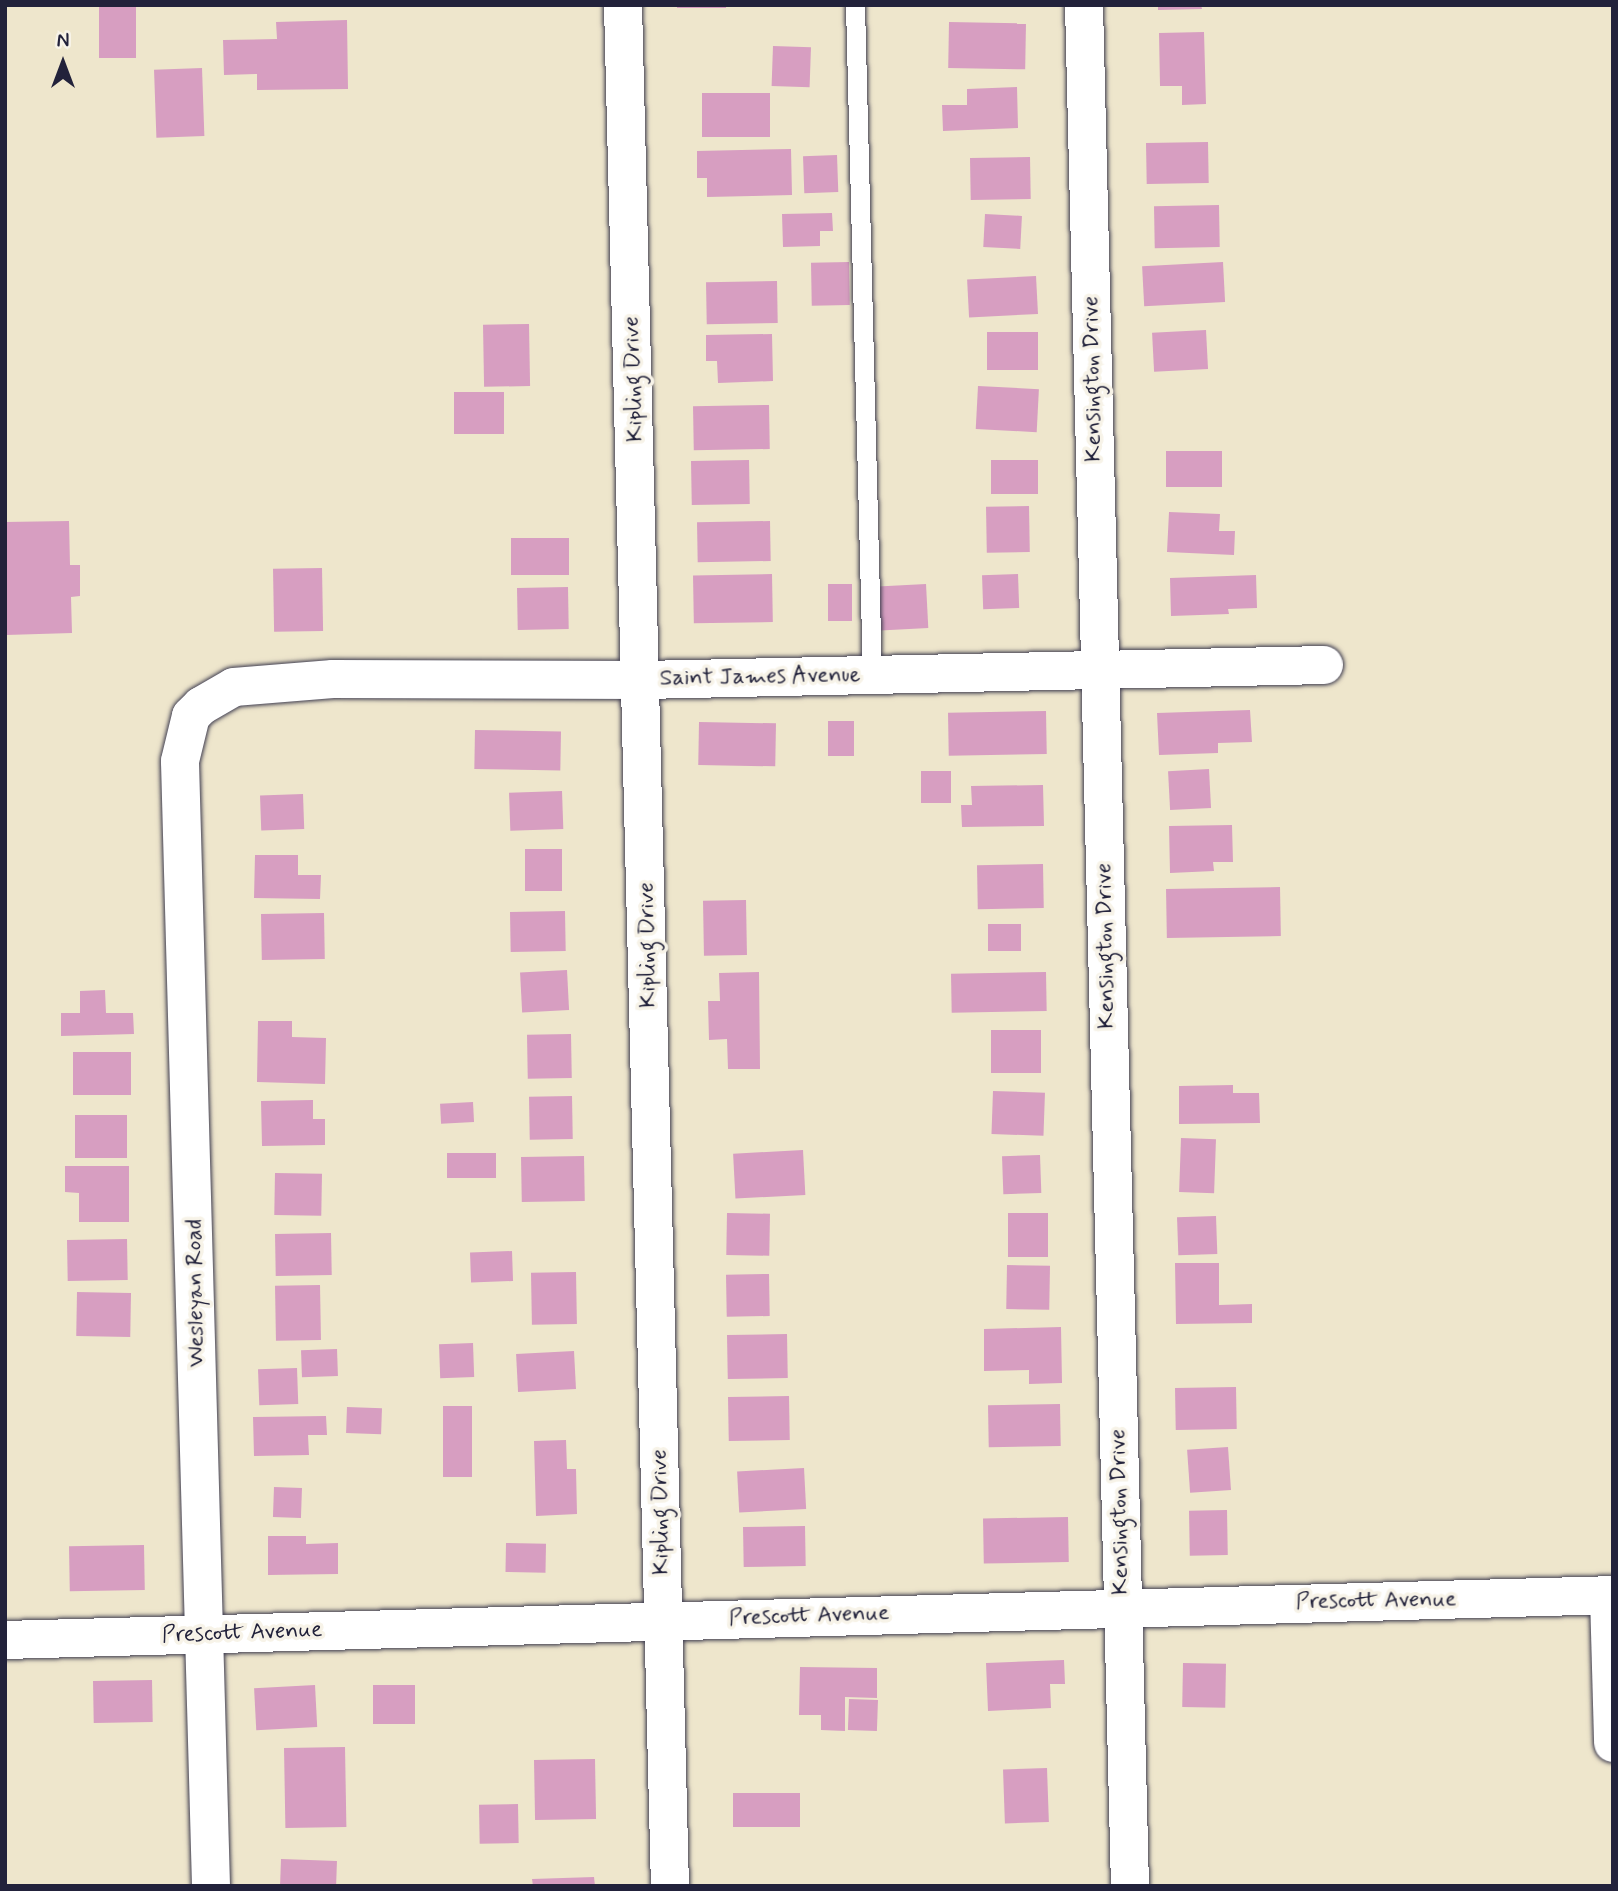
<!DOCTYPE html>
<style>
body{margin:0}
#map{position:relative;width:1618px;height:1891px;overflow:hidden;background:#eee6cc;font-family:Mynerve,sans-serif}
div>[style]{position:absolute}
.building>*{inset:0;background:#d79ec1;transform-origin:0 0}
.roads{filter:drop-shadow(0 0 2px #413f51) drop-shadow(0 0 2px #413f51)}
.lane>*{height:19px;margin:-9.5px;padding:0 9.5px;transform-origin:9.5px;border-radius:9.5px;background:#fff}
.street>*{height:38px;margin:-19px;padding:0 19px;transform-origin:19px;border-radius:19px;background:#fff}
span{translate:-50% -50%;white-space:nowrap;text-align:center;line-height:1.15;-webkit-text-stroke:7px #f7f3e8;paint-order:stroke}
.street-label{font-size:23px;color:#22223b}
.frame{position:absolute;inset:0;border:7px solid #22223b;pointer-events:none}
.north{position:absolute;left:28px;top:28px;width:70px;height:70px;-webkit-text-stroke:5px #f7f3e8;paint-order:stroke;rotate:0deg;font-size:19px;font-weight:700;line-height:28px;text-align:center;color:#22223b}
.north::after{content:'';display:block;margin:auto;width:24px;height:32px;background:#22223b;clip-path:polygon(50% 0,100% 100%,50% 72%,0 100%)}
</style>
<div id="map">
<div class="building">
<i style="left:99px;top:5px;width:37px;height:53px"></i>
<i style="left:677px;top:5px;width:49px;height:3px"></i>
<i style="clip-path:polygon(1158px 5px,1201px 5px,1202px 9px,1158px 10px)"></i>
<i style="clip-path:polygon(347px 20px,348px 89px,257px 90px,257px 74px,224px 75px,223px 40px,277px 39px,276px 22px)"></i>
<i style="left:949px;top:22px;width:77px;height:46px;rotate:1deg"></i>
<i style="clip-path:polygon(1204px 32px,1206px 104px,1182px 105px,1182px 86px,1160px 86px,1159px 33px)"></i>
<i style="left:773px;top:46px;width:38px;height:40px;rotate:2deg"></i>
<i style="left:202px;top:68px;width:68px;height:48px;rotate:88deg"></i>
<i style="clip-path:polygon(1017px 87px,1018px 128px,943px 131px,942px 105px,967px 105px,967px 89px)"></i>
<i style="left:770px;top:93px;width:44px;height:68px;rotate:90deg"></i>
<i style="left:1208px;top:142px;width:41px;height:62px;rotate:89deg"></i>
<i style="clip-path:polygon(791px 149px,792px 195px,707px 197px,707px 178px,697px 178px,697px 151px)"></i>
<i style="left:837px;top:155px;width:37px;height:34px;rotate:88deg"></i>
<i style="left:1030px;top:157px;width:42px;height:60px;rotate:89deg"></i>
<i style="left:1219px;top:205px;width:42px;height:65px;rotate:89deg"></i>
<i style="clip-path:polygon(832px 213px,833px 231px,820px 231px,820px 246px,783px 247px,782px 214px)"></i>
<i style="left:985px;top:214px;width:37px;height:33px;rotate:3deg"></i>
<i style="left:849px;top:262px;width:43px;height:38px;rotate:89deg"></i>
<i style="left:1223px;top:262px;width:40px;height:81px;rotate:87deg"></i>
<i style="left:1036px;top:276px;width:38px;height:69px;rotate:87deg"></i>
<i style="left:777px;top:281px;width:42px;height:71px;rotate:89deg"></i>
<i style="left:529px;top:324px;width:62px;height:46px;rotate:89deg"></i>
<i style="left:1206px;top:330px;width:39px;height:54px;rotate:87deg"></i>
<i style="left:1038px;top:332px;width:38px;height:51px;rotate:90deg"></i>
<i style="clip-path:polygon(772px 334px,773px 381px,718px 383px,717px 361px,706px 361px,706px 335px)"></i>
<i style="left:978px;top:386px;width:61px;height:43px;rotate:3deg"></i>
<i style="left:454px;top:392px;width:50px;height:42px"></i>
<i style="left:769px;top:405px;width:44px;height:76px;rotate:89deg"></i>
<i style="left:1222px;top:451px;width:36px;height:56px;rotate:90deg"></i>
<i style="left:749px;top:460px;width:44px;height:58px;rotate:89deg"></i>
<i style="left:991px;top:460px;width:47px;height:34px"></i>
<i style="left:1029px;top:506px;width:46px;height:43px;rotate:89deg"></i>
<i style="clip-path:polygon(1169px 512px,1220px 514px,1219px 531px,1235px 531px,1234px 555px,1167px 552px)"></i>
<i style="clip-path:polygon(69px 521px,70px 565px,80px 565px,80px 596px,71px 597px,72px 633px,6px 635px,5px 522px)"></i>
<i style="left:770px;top:521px;width:40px;height:73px;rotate:89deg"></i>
<i style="left:569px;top:538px;width:37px;height:58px;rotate:90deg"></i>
<i style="left:322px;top:568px;width:63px;height:49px;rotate:89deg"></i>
<i style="left:772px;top:574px;width:48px;height:79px;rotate:89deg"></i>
<i style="left:1018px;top:574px;width:34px;height:36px;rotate:88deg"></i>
<i style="clip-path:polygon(1256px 575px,1257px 608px,1228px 609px,1229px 614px,1171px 616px,1170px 578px)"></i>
<i style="left:828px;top:584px;width:24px;height:37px"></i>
<i style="left:926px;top:584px;width:44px;height:48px;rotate:87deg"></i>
<i style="left:568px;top:587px;width:42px;height:51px;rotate:89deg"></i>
<i style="clip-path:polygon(1250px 710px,1252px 742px,1218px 743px,1218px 753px,1159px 755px,1157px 713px)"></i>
<i style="left:1046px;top:711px;width:43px;height:98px;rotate:89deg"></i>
<i style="left:854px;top:721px;width:35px;height:26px;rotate:90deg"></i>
<i style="left:699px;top:722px;width:77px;height:43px;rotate:1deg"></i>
<i style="left:475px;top:730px;width:86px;height:39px;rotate:1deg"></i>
<i style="left:1209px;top:769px;width:39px;height:41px;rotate:87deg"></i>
<i style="left:951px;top:771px;width:32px;height:30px;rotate:90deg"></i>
<i style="clip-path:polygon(1043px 785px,1044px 826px,962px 827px,961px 805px,972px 805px,971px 786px)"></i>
<i style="left:562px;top:791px;width:38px;height:53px;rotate:88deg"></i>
<i style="left:303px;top:794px;width:35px;height:43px;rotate:88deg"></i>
<i style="clip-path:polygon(1232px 825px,1233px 862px,1213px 862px,1214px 871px,1170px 873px,1169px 826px)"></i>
<i style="left:525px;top:849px;width:37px;height:42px"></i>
<i style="clip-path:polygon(255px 855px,298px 855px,298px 875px,321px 875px,320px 899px,254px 898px)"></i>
<i style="left:1043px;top:864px;width:44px;height:66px;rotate:89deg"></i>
<i style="left:1280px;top:887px;width:49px;height:114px;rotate:89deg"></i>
<i style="left:746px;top:900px;width:55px;height:43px;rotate:89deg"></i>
<i style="left:565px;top:911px;width:40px;height:55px;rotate:89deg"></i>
<i style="left:324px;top:913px;width:46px;height:63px;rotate:89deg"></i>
<i style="left:988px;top:924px;width:33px;height:27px"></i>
<i style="left:567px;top:970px;width:40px;height:47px;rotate:87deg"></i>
<i style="clip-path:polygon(759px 972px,760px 1069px,728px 1069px,727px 1039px,709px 1040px,708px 1001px,720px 1001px,719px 973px)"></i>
<i style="left:1046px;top:972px;width:39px;height:95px;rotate:89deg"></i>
<i style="clip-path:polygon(105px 990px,106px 1013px,133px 1013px,134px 1034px,61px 1036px,61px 1013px,80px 1013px,80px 991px)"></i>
<i style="clip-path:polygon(258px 1021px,292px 1021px,292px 1037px,326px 1038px,325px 1084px,257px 1082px)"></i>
<i style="left:991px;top:1030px;width:50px;height:43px"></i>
<i style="left:571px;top:1034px;width:44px;height:44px;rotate:89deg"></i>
<i style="left:73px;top:1052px;width:58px;height:43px"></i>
<i style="clip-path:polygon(1233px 1085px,1233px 1093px,1259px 1093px,1260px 1123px,1179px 1124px,1179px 1086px)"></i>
<i style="left:993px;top:1091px;width:52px;height:43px;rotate:2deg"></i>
<i style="left:572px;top:1096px;width:43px;height:43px;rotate:89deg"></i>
<i style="clip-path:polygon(313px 1100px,313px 1119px,325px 1119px,325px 1145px,262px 1146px,261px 1101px)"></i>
<i style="left:473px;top:1102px;width:20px;height:33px;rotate:87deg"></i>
<i style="left:75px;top:1115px;width:52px;height:43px"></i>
<i style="left:1181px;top:1138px;width:35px;height:54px;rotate:2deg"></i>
<i style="left:803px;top:1150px;width:45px;height:70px;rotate:87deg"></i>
<i style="left:447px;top:1153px;width:49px;height:25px"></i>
<i style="left:1040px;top:1155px;width:38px;height:38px;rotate:88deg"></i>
<i style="left:584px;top:1156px;width:45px;height:63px;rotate:89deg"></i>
<i style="clip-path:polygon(65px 1166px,129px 1166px,129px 1222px,79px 1222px,79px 1193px,65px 1192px)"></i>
<i style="left:275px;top:1173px;width:47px;height:42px;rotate:1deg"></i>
<i style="left:727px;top:1213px;width:43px;height:42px;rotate:1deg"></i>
<i style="left:1048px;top:1213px;width:44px;height:40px;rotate:90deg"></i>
<i style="left:1216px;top:1216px;width:38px;height:39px;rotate:88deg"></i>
<i style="left:331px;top:1233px;width:42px;height:56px;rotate:89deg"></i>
<i style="left:127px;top:1239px;width:41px;height:60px;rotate:89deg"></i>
<i style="left:512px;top:1251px;width:30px;height:42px;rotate:88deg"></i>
<i style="clip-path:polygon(1175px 1263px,1219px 1263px,1219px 1305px,1252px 1304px,1252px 1323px,1176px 1324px)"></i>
<i style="left:1007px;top:1265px;width:43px;height:44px;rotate:1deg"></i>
<i style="left:576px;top:1272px;width:52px;height:45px;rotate:89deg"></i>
<i style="left:769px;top:1274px;width:42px;height:43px;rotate:89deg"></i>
<i style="left:320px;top:1285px;width:55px;height:45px;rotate:89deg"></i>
<i style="left:77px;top:1292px;width:54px;height:44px;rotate:1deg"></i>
<i style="clip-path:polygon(1061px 1327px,1062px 1383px,1029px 1384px,1029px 1370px,984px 1371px,984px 1329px)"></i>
<i style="left:787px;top:1334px;width:44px;height:60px;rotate:89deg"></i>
<i style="left:473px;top:1343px;width:34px;height:34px;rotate:88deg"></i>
<i style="left:337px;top:1349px;width:27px;height:36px;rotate:88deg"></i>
<i style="left:574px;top:1351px;width:38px;height:58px;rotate:87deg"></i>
<i style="left:297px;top:1368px;width:36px;height:39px;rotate:88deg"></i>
<i style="left:1236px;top:1387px;width:42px;height:61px;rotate:89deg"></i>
<i style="left:789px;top:1396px;width:44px;height:61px;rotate:89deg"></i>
<i style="left:1060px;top:1404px;width:42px;height:72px;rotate:89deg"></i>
<i style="left:443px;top:1406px;width:29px;height:71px"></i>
<i style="left:347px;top:1407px;width:35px;height:26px;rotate:2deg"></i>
<i style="clip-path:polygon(326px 1416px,327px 1435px,308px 1435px,309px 1455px,254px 1456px,253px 1417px)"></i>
<i style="clip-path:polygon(566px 1440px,567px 1469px,576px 1469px,577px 1514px,536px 1516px,534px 1441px)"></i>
<i style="left:1228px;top:1447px;width:43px;height:41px;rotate:86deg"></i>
<i style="left:804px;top:1468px;width:41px;height:67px;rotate:87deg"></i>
<i style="left:274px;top:1487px;width:28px;height:30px;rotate:2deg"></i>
<i style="left:1227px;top:1510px;width:45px;height:38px;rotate:89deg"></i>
<i style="left:1068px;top:1517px;width:45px;height:85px;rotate:89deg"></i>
<i style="left:805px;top:1526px;width:40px;height:62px;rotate:89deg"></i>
<i style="clip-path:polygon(268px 1536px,306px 1536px,306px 1544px,338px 1543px,338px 1574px,268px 1575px)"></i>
<i style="left:506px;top:1543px;width:40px;height:29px;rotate:1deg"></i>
<i style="left:144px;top:1545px;width:45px;height:75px;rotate:89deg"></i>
<i style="clip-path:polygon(1064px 1660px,1065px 1684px,1050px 1684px,1051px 1708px,988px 1711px,986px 1663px)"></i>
<i style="left:1183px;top:1663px;width:43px;height:44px;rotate:1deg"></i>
<i style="clip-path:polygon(800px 1667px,877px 1668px,877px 1698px,845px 1697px,845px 1731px,821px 1730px,821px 1715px,799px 1715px)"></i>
<i style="left:152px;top:1680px;width:42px;height:59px;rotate:89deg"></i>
<i style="left:315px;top:1685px;width:42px;height:61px;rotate:87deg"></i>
<i style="left:415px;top:1685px;width:39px;height:42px;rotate:90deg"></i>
<i style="left:849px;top:1699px;width:29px;height:31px;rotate:2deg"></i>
<i style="left:345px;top:1747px;width:80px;height:61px;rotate:89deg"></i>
<i style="left:595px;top:1759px;width:60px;height:61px;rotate:89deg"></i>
<i style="left:1047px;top:1768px;width:54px;height:44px;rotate:88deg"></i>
<i style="left:800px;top:1793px;width:34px;height:67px;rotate:90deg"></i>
<i style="left:518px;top:1804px;width:39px;height:39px;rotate:89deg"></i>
<i style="left:281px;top:1859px;width:56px;height:27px;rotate:2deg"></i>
<i style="clip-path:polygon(594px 1877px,595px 1886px,533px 1886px,532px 1879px)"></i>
</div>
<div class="roads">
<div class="lane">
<i style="left:855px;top:5px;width:670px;rotate:88.55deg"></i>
</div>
<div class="street">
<i style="left:623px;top:5px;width:1882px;rotate:88.57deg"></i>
<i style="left:1084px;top:5px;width:1882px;rotate:88.6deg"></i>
<i style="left:1609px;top:1596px;width:147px;rotate:88.4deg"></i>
<i style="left:5px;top:1640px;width:1609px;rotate:-1.6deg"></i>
<i style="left:211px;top:1886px;width:1125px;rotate:-91.58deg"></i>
<i style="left:180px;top:761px;width:46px;rotate:-76.3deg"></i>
<i style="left:191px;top:716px;width:14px;rotate:-45deg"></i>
<i style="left:201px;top:706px;width:38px;rotate:-30deg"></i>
<i style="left:234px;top:687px;width:99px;rotate:-4.6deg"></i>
<i style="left:333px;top:679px;width:310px;rotate:0.2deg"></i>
<i style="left:643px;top:680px;width:681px;rotate:-1.26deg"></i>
</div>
</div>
<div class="street-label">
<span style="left:634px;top:379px;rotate:-92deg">Kipling Drive</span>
<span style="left:1093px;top:379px;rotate:-91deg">Kensington Drive</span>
<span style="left:760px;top:677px;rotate:-1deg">Saint James Avenue</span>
<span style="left:648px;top:945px;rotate:-91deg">Kipling Drive</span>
<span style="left:1106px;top:946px;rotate:-91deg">Kensington Drive</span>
<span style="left:196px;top:1293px;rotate:-91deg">Wesleyan Road</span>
<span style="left:661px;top:1512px;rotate:-91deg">Kipling Drive</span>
<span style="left:1120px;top:1512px;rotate:-91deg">Kensington Drive</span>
<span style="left:1376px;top:1601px;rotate:-1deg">Prescott Avenue</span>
<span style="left:809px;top:1616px;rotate:-2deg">Prescott Avenue</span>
<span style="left:242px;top:1633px;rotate:-2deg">Prescott Avenue</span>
</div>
<div class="frame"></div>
<div class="north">N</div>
</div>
